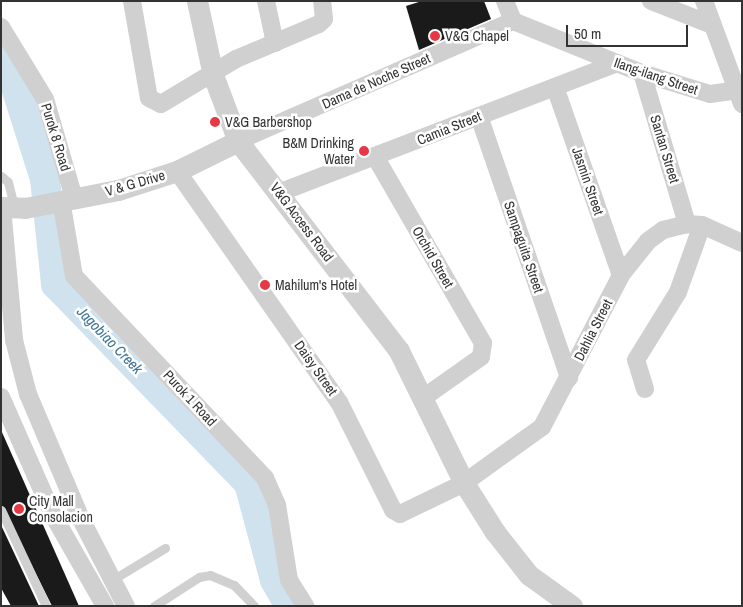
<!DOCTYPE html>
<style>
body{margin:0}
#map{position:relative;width:743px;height:607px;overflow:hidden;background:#fff;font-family:"Archivo Narrow",sans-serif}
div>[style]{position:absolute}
.river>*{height:30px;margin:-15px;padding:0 15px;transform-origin:15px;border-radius:15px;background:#cfe2ee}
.building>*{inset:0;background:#1a1a1a}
.service>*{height:9px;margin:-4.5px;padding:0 4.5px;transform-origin:4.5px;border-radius:4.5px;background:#d0d0d0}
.minor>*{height:18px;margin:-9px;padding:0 9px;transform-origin:9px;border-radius:9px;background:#d0d0d0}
.tertiary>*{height:21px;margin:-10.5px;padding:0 10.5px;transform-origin:10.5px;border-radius:10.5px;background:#d0d0d0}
.dots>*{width:14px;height:14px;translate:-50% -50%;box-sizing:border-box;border:2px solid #fff;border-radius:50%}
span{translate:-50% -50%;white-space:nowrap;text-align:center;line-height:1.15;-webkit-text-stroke:5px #fff;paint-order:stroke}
.poi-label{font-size:14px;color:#333}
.left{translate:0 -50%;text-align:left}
.right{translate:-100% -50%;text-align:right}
.street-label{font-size:14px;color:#333}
.water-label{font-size:15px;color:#3f7597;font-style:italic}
.frame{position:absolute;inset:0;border:2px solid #333;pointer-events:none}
.scale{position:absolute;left:566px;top:25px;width:122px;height:22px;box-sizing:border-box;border:2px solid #333;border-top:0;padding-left:6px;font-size:15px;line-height:18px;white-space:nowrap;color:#333;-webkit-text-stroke:4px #fff;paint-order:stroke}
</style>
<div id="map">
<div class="river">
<i style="left:1px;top:40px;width:146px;rotate:72.4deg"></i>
<i style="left:45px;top:179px;width:106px;rotate:84deg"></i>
<i style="left:56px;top:284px;width:277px;rotate:45.9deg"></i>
<i style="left:249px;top:483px;width:100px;rotate:75deg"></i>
<i style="left:275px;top:580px;width:30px;rotate:60deg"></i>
</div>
<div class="building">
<i style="clip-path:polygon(422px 1px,484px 1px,491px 19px,419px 50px,406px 6px)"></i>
<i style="clip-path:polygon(1px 430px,79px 606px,52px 606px,1px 504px)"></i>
<i style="clip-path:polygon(1px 525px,39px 606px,11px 606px,1px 588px)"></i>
</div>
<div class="service">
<i style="left:1px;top:176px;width:9px;rotate:41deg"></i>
<i style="left:8px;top:182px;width:25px;rotate:76deg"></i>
<i style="left:1px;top:510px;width:106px;rotate:64.9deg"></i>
<i style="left:112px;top:580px;width:62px;rotate:-31.1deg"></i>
<i style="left:154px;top:606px;width:54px;rotate:-32.8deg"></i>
<i style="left:199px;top:577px;width:11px;rotate:-10deg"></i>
<i style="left:210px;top:575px;width:26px;rotate:23deg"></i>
<i style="left:234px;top:585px;width:29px;rotate:46deg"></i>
</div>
<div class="minor">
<i style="left:132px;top:1px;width:98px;rotate:80.1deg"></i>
<i style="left:149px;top:98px;width:13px;rotate:27deg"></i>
<i style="left:161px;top:104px;width:87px;rotate:-31deg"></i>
<i style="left:236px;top:59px;width:90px;rotate:-22.9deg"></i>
<i style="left:319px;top:24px;width:7px;rotate:-45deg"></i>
<i style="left:324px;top:19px;width:18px;rotate:-96deg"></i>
<i style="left:266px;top:1px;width:43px;rotate:77.9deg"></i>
<i style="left:505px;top:1px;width:22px;rotate:68deg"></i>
<i style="left:513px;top:21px;width:139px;rotate:22deg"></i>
<i style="left:642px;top:73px;width:71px;rotate:17.2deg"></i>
<i style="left:710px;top:94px;width:27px;rotate:-8deg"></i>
<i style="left:651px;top:1px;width:66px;rotate:21.5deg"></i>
<i style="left:704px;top:1px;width:110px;rotate:69.7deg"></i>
<i style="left:1px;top:27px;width:84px;rotate:58.6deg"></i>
<i style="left:45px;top:99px;width:103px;rotate:73.7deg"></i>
<i style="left:642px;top:73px;width:158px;rotate:73.4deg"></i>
<i style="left:555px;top:87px;width:199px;rotate:70.7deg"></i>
<i style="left:479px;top:116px;width:277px;rotate:71deg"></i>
<i style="left:238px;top:141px;width:300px;rotate:-23.6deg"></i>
<i style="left:376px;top:158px;width:214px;rotate:60deg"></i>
<i style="left:483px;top:343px;width:14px;rotate:98deg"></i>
<i style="left:481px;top:357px;width:71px;rotate:144.7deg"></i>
<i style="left:177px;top:171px;width:282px;rotate:55deg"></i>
<i style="left:339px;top:402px;width:121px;rotate:63.4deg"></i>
<i style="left:393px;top:510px;width:8px;rotate:30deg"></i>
<i style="left:400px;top:514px;width:71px;rotate:-25.8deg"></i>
<i style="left:464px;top:483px;width:96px;rotate:-35.7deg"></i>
<i style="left:542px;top:427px;width:171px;rotate:-62.5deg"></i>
<i style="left:621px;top:275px;width:43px;rotate:-51.5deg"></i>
<i style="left:648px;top:241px;width:19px;rotate:-36deg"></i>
<i style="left:663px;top:230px;width:25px;rotate:-14deg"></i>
<i style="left:687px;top:224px;width:15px;rotate:4deg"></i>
<i style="left:702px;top:225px;width:44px;rotate:24.2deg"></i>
<i style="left:281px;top:192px;width:360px;rotate:-21deg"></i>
<i style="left:61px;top:200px;width:77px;rotate:80.3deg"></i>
<i style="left:74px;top:276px;width:278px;rotate:46.6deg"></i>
<i style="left:265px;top:478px;width:30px;rotate:66deg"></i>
<i style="left:277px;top:505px;width:76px;rotate:80.9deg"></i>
<i style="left:289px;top:580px;width:31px;rotate:58deg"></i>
<i style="left:2px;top:207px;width:134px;rotate:84.8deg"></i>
<i style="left:14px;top:340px;width:56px;rotate:75.5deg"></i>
<i style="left:28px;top:394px;width:136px;rotate:67deg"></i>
<i style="left:81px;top:519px;width:98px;rotate:62.7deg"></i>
<i style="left:645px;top:389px;width:30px;rotate:-107deg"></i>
<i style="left:636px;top:360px;width:80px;rotate:-58.3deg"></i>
<i style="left:678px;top:292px;width:71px;rotate:-70.3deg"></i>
<i style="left:1px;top:397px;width:129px;rotate:66.2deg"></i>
<i style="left:53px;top:515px;width:105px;rotate:60.3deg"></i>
</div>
<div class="tertiary">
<i style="left:197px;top:1px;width:76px;rotate:77.8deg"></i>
<i style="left:213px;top:75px;width:71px;rotate:69.3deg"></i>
<i style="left:238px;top:141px;width:265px;rotate:52.5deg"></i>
<i style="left:399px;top:351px;width:147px;rotate:63.8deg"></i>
<i style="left:464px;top:483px;width:58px;rotate:57.7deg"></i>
<i style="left:495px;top:532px;width:55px;rotate:51.7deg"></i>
<i style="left:529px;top:575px;width:53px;rotate:35.8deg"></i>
<i style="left:1px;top:207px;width:24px;rotate:2deg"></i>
<i style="left:25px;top:208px;width:95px;rotate:-11deg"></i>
<i style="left:118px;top:190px;width:62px;rotate:-17.9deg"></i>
<i style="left:177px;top:171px;width:68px;rotate:-26.2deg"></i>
</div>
<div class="dots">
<i style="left:435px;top:36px;background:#e63946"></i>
<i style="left:215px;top:122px;background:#e63946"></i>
<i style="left:364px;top:151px;background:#e63946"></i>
<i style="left:265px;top:285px;background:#e63946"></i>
<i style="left:19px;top:509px;background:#e63946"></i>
</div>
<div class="poi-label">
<span class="left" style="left:445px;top:36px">V&amp;G Chapel</span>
<span class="left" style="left:225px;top:122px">V&amp;G Barbershop</span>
<span class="right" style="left:354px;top:151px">B&amp;M Drinking<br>Water</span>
<span class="left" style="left:275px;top:285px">Mahilum's Hotel</span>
<span class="left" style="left:29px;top:509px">City Mall<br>Consolacion</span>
</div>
<div class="street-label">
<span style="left:656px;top:76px;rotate:19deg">Ilang-ilang Street</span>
<span style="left:376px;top:81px;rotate:-24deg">Dama de Noche Street</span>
<span style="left:449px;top:128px;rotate:-22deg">Camia Street</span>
<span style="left:56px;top:137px;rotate:73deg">Purok 8 Road</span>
<span style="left:665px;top:149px;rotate:73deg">Santan Street</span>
<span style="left:588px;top:181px;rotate:71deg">Jasmin Street</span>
<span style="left:135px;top:183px;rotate:-16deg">V &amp; G Drive</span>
<span style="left:302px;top:222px;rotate:53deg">V&amp;G Access Road</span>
<span style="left:524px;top:247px;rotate:71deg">Sampaguita Street</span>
<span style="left:433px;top:257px;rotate:60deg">Orchid Street</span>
<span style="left:593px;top:330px;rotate:-63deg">Dahlia Street</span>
<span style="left:316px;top:368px;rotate:55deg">Daisy Street</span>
<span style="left:190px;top:398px;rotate:47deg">Purok 1 Road</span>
</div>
<div class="water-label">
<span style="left:110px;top:340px;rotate:46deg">Jagobiao Creek</span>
</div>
<div class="frame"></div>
<div class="scale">50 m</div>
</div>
